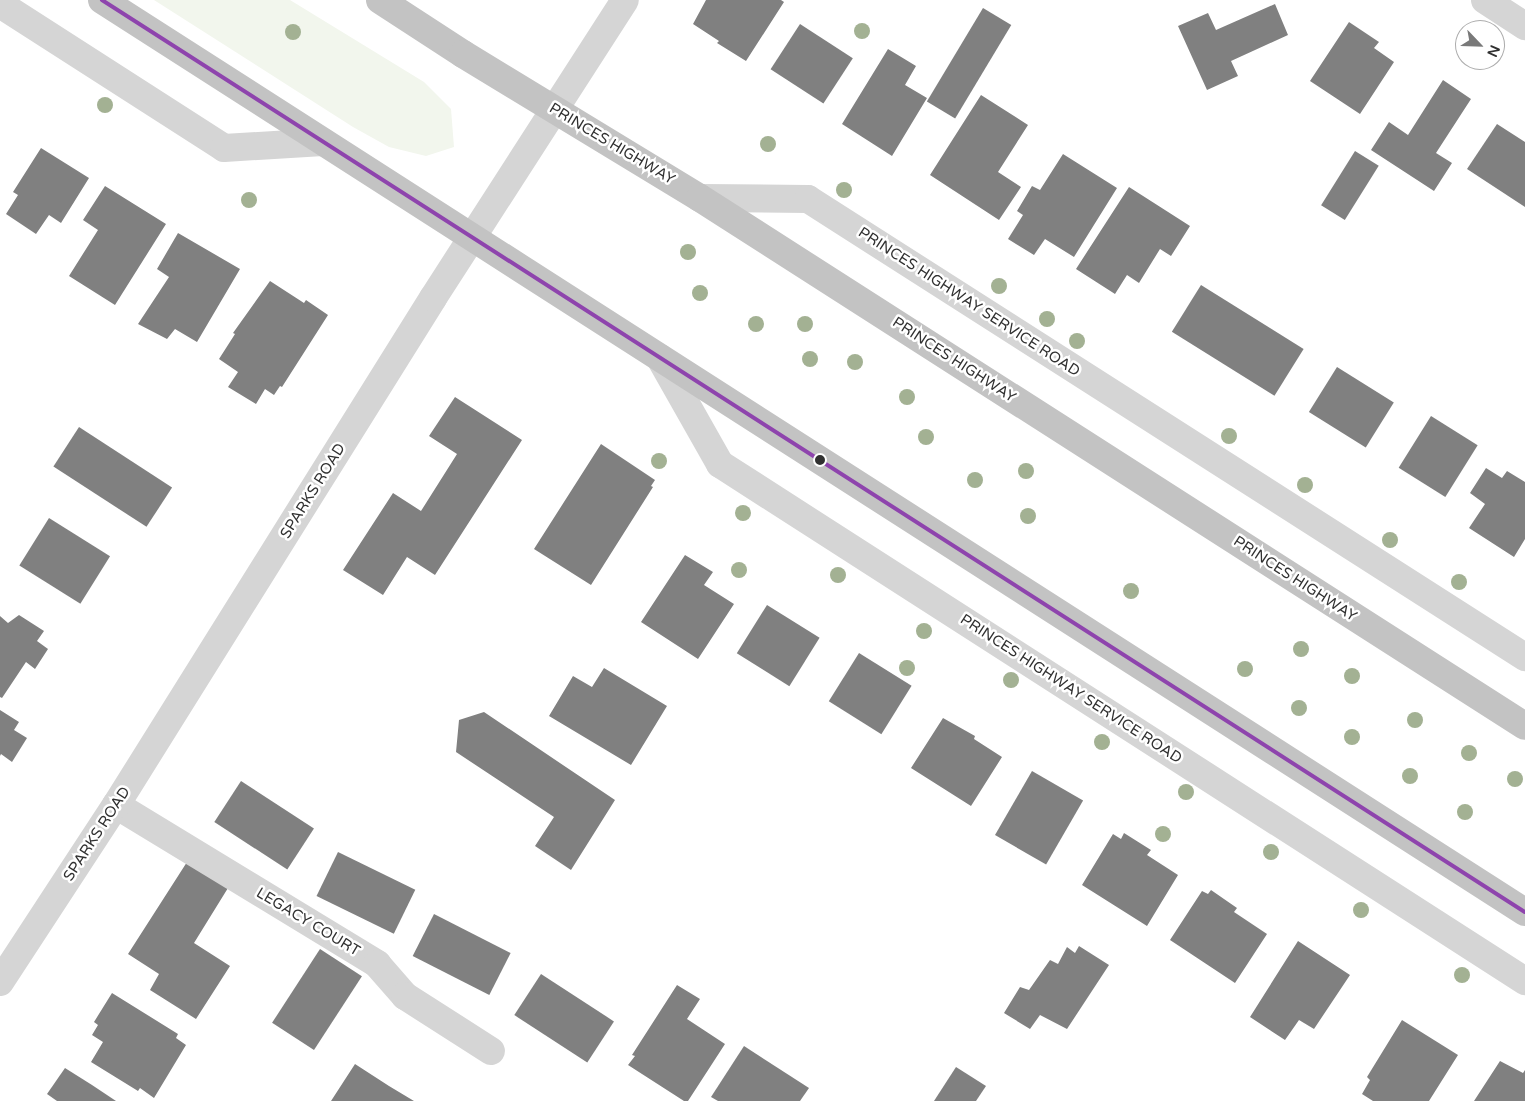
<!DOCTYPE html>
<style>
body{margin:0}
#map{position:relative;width:1525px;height:1101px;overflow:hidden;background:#fff;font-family:"Varela Round",sans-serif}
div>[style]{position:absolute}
.green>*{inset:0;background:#f2f6ed}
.building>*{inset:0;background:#808080;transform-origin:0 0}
.minor>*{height:28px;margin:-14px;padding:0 14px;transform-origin:14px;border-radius:14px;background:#d5d5d5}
.highway>*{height:28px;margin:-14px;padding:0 14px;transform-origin:14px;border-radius:14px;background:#c3c3c3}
.bus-1>*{height:4px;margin:-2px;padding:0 2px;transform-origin:2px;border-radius:2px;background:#8e44ad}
.trees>*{width:16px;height:16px;margin:-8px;border-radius:50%;background:#a3b193}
.dots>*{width:14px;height:14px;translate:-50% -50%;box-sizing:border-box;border:2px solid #fff;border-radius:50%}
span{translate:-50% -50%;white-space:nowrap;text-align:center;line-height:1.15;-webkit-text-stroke:5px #fff;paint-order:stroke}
.street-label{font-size:15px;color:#313131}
.north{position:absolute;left:1455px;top:20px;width:50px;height:50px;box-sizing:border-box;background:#fff;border:1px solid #adadad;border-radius:50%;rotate:114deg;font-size:14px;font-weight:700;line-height:20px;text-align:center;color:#313131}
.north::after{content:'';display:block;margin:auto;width:18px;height:22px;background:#797979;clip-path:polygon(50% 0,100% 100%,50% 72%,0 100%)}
</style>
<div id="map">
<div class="green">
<i style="clip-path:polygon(154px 0,290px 0,424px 82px,451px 109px,454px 147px,426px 156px,389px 147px,353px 127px)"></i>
</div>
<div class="building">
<i style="clip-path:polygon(706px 0,781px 0,784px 2px,746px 61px,717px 43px,719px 41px,693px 24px)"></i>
<i style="clip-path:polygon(1275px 4px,1288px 35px,1231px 61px,1238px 76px,1207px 90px,1178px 26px,1208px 13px,1216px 30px)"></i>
<i style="left:983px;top:8px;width:33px;height:109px;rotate:31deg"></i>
<i style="clip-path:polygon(1349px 22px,1379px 42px,1374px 48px,1394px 62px,1360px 114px,1310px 81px)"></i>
<i style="left:800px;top:24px;width:63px;height:54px;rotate:33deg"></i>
<i style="clip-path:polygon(888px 49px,916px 66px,905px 85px,927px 98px,892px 156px,842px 124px)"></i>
<i style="clip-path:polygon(1443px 80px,1471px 99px,1436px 153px,1452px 163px,1434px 191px,1371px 150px,1389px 122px,1408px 135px)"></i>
<i style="clip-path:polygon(981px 95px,1028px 125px,998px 172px,1021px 187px,999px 220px,930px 175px)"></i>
<i style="clip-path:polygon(1497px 124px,1525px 142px,1525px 207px,1467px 169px)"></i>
<i style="clip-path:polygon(41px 148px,89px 178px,61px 223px,49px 215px,36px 234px,6px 214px,18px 195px,13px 192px)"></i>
<i style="left:1355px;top:151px;width:28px;height:64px;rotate:32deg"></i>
<i style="clip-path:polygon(1063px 154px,1117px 188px,1074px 257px,1045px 239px,1034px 255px,1008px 239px,1023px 215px,1017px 211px,1032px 186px,1040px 190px)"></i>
<i style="clip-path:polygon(105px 186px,166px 224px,115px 305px,69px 276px,98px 230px,83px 220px)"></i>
<i style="clip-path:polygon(1129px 187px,1190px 226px,1171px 256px,1160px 249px,1139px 283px,1127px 275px,1115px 294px,1076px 269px)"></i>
<i style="clip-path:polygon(178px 233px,240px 269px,197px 342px,175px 329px,167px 339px,138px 324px,169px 277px,157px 269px)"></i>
<i style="clip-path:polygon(270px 281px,304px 303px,306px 300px,328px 315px,282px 387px,280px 386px,274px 395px,265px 389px,256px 404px,228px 387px,238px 372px,219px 359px,235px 334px,233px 333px)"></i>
<i style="left:1201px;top:285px;width:121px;height:55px;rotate:32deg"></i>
<i style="left:1337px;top:367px;width:67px;height:53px;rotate:32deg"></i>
<i style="clip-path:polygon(455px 397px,522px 440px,435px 575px,407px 557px,383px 595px,343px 570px,393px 493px,421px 511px,457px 454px,429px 436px)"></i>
<i style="left:1431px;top:416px;width:55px;height:61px;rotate:32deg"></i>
<i style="left:79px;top:427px;width:111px;height:47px;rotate:33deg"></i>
<i style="clip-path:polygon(601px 444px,655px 480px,651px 486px,653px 487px,591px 585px,534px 549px)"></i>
<i style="clip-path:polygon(1486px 468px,1502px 478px,1507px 471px,1525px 482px,1525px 539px,1514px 557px,1469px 528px,1485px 504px,1470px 493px)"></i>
<i style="left:49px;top:518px;width:72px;height:56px;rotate:32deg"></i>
<i style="clip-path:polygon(685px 555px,713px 572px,704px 585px,734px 604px,698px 659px,641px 622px)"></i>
<i style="left:767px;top:605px;width:62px;height:57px;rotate:32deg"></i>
<i style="clip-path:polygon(19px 615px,44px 631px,37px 641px,48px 649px,35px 669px,26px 662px,2px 698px,0 697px,0 616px,8px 623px)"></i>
<i style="left:859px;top:653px;width:62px;height:57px;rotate:32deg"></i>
<i style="clip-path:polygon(604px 668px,667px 706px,631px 765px,549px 716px,573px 676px,592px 687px)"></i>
<i style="clip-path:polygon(0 710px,19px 722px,14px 730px,27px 738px,12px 762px,1px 754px,0 756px)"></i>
<i style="clip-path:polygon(484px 712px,615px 800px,571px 870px,535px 846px,554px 817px,456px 752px,459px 720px)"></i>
<i style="clip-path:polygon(943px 718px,975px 736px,974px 739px,1002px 757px,971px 806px,911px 768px)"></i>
<i style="left:1032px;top:771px;width:59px;height:74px;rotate:30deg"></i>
<i style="left:241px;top:781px;width:87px;height:49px;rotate:33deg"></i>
<i style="clip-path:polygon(1124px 833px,1151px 850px,1147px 855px,1178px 875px,1147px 926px,1082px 885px,1113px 834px,1121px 839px)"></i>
<i style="left:338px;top:852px;width:86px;height:49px;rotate:26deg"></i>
<i style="clip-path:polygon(187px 862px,228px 888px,194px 943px,230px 966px,196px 1019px,150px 990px,159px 974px,128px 954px)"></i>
<i style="clip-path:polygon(1211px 890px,1237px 908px,1234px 912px,1267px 934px,1235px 983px,1170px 940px,1202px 891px,1208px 894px)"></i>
<i style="left:434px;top:914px;width:86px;height:47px;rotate:27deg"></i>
<i style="clip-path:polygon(1298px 941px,1350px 975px,1314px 1029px,1299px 1020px,1285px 1040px,1250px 1017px)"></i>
<i style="clip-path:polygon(1079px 946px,1109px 965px,1067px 1029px,1040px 1015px,1030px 1029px,1004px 1013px,1020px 987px,1029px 990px,1050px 960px,1058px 964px,1067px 947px,1075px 953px)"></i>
<i style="left:320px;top:949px;width:50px;height:88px;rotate:33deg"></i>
<i style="left:541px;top:974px;width:87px;height:49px;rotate:33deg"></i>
<i style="clip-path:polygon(677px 985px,700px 999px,687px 1019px,725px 1044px,688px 1101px,684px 1101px,628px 1065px,635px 1056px,632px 1055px)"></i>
<i style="clip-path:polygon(112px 993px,178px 1034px,176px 1038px,186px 1045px,154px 1098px,140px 1088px,138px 1091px,91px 1062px,103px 1042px,92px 1035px,98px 1025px,94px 1022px)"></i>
<i style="clip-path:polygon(1402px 1020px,1458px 1055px,1429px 1101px,1373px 1101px,1362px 1094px,1370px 1080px,1367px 1077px)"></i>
<i style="clip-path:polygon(744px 1046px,809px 1088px,800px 1101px,718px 1101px,711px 1097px)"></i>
<i style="clip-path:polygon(1500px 1061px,1523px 1073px,1525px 1070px,1525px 1101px,1474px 1101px)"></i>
<i style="clip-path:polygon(355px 1064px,389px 1086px,414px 1101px,331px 1101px)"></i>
<i style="clip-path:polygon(956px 1067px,986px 1086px,976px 1101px,934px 1101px)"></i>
<i style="clip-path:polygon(65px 1068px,92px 1085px,116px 1101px,57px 1101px,47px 1094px)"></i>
</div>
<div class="minor">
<i style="left:1485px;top:0;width:48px;rotate:33deg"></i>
<i style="left:0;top:4px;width:266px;rotate:32.7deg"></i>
<i style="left:224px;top:148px;width:99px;rotate:-3.5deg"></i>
<i style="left:700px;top:198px;width:108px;rotate:0.5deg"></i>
<i style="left:808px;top:199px;width:851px;rotate:32.57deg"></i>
<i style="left:660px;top:358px;width:122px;rotate:60.5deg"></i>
<i style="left:720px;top:464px;width:957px;rotate:32.71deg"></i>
<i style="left:116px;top:805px;width:306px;rotate:31.3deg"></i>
<i style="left:377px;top:964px;width:43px;rotate:48.8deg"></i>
<i style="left:405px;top:996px;width:102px;rotate:32.6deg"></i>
<i style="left:0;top:982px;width:212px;rotate:-56.8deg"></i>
<i style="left:116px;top:805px;width:598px;rotate:-57.98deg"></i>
<i style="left:433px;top:298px;width:354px;rotate:-57.2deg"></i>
</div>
<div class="highway">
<i style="left:102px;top:0;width:1690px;rotate:32.66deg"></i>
<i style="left:380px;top:0;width:99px;rotate:33deg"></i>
<i style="left:463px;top:54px;width:277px;rotate:31.3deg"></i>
<i style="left:700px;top:198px;width:979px;rotate:32.62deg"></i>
</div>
<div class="bus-1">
<i style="left:102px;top:0;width:1690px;rotate:32.66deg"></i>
</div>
<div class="trees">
<i style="left:862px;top:31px"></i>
<i style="left:293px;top:32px"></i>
<i style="left:105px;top:105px"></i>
<i style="left:768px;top:144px"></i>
<i style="left:844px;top:190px"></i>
<i style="left:249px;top:200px"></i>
<i style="left:688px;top:252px"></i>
<i style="left:999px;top:286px"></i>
<i style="left:700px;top:293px"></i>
<i style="left:1047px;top:319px"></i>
<i style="left:756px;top:324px"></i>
<i style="left:805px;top:324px"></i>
<i style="left:1077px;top:341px"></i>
<i style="left:810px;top:359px"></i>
<i style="left:855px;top:362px"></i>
<i style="left:907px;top:397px"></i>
<i style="left:1229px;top:436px"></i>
<i style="left:926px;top:437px"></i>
<i style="left:659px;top:461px"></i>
<i style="left:1026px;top:471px"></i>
<i style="left:975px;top:480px"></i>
<i style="left:1305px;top:485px"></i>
<i style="left:743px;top:513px"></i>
<i style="left:1028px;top:516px"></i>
<i style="left:1390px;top:540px"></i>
<i style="left:739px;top:570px"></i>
<i style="left:838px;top:575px"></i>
<i style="left:1459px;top:582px"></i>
<i style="left:1131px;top:591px"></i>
<i style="left:924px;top:631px"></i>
<i style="left:1301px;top:649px"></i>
<i style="left:907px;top:668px"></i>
<i style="left:1245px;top:669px"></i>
<i style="left:1352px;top:676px"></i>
<i style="left:1011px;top:680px"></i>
<i style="left:1299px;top:708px"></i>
<i style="left:1415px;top:720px"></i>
<i style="left:1352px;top:737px"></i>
<i style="left:1102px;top:742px"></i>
<i style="left:1469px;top:753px"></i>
<i style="left:1410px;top:776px"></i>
<i style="left:1515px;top:779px"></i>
<i style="left:1186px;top:792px"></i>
<i style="left:1465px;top:812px"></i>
<i style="left:1163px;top:834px"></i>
<i style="left:1271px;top:852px"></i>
<i style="left:1361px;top:910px"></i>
<i style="left:1462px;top:975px"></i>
</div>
<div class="dots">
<i style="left:820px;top:460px;background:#313131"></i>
</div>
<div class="street-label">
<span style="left:612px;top:144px;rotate:31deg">PRINCES HIGHWAY</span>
<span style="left:969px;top:302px;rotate:33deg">PRINCES HIGHWAY SERVICE ROAD</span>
<span style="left:954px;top:360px;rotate:33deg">PRINCES HIGHWAY</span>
<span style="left:313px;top:491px;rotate:-58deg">SPARKS ROAD</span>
<span style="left:1295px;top:579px;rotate:33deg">PRINCES HIGHWAY</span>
<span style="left:1071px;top:689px;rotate:33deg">PRINCES HIGHWAY SERVICE ROAD</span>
<span style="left:97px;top:834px;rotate:-57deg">SPARKS ROAD</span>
<span style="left:308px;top:922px;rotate:31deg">LEGACY COURT</span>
</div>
<div class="north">N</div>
</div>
